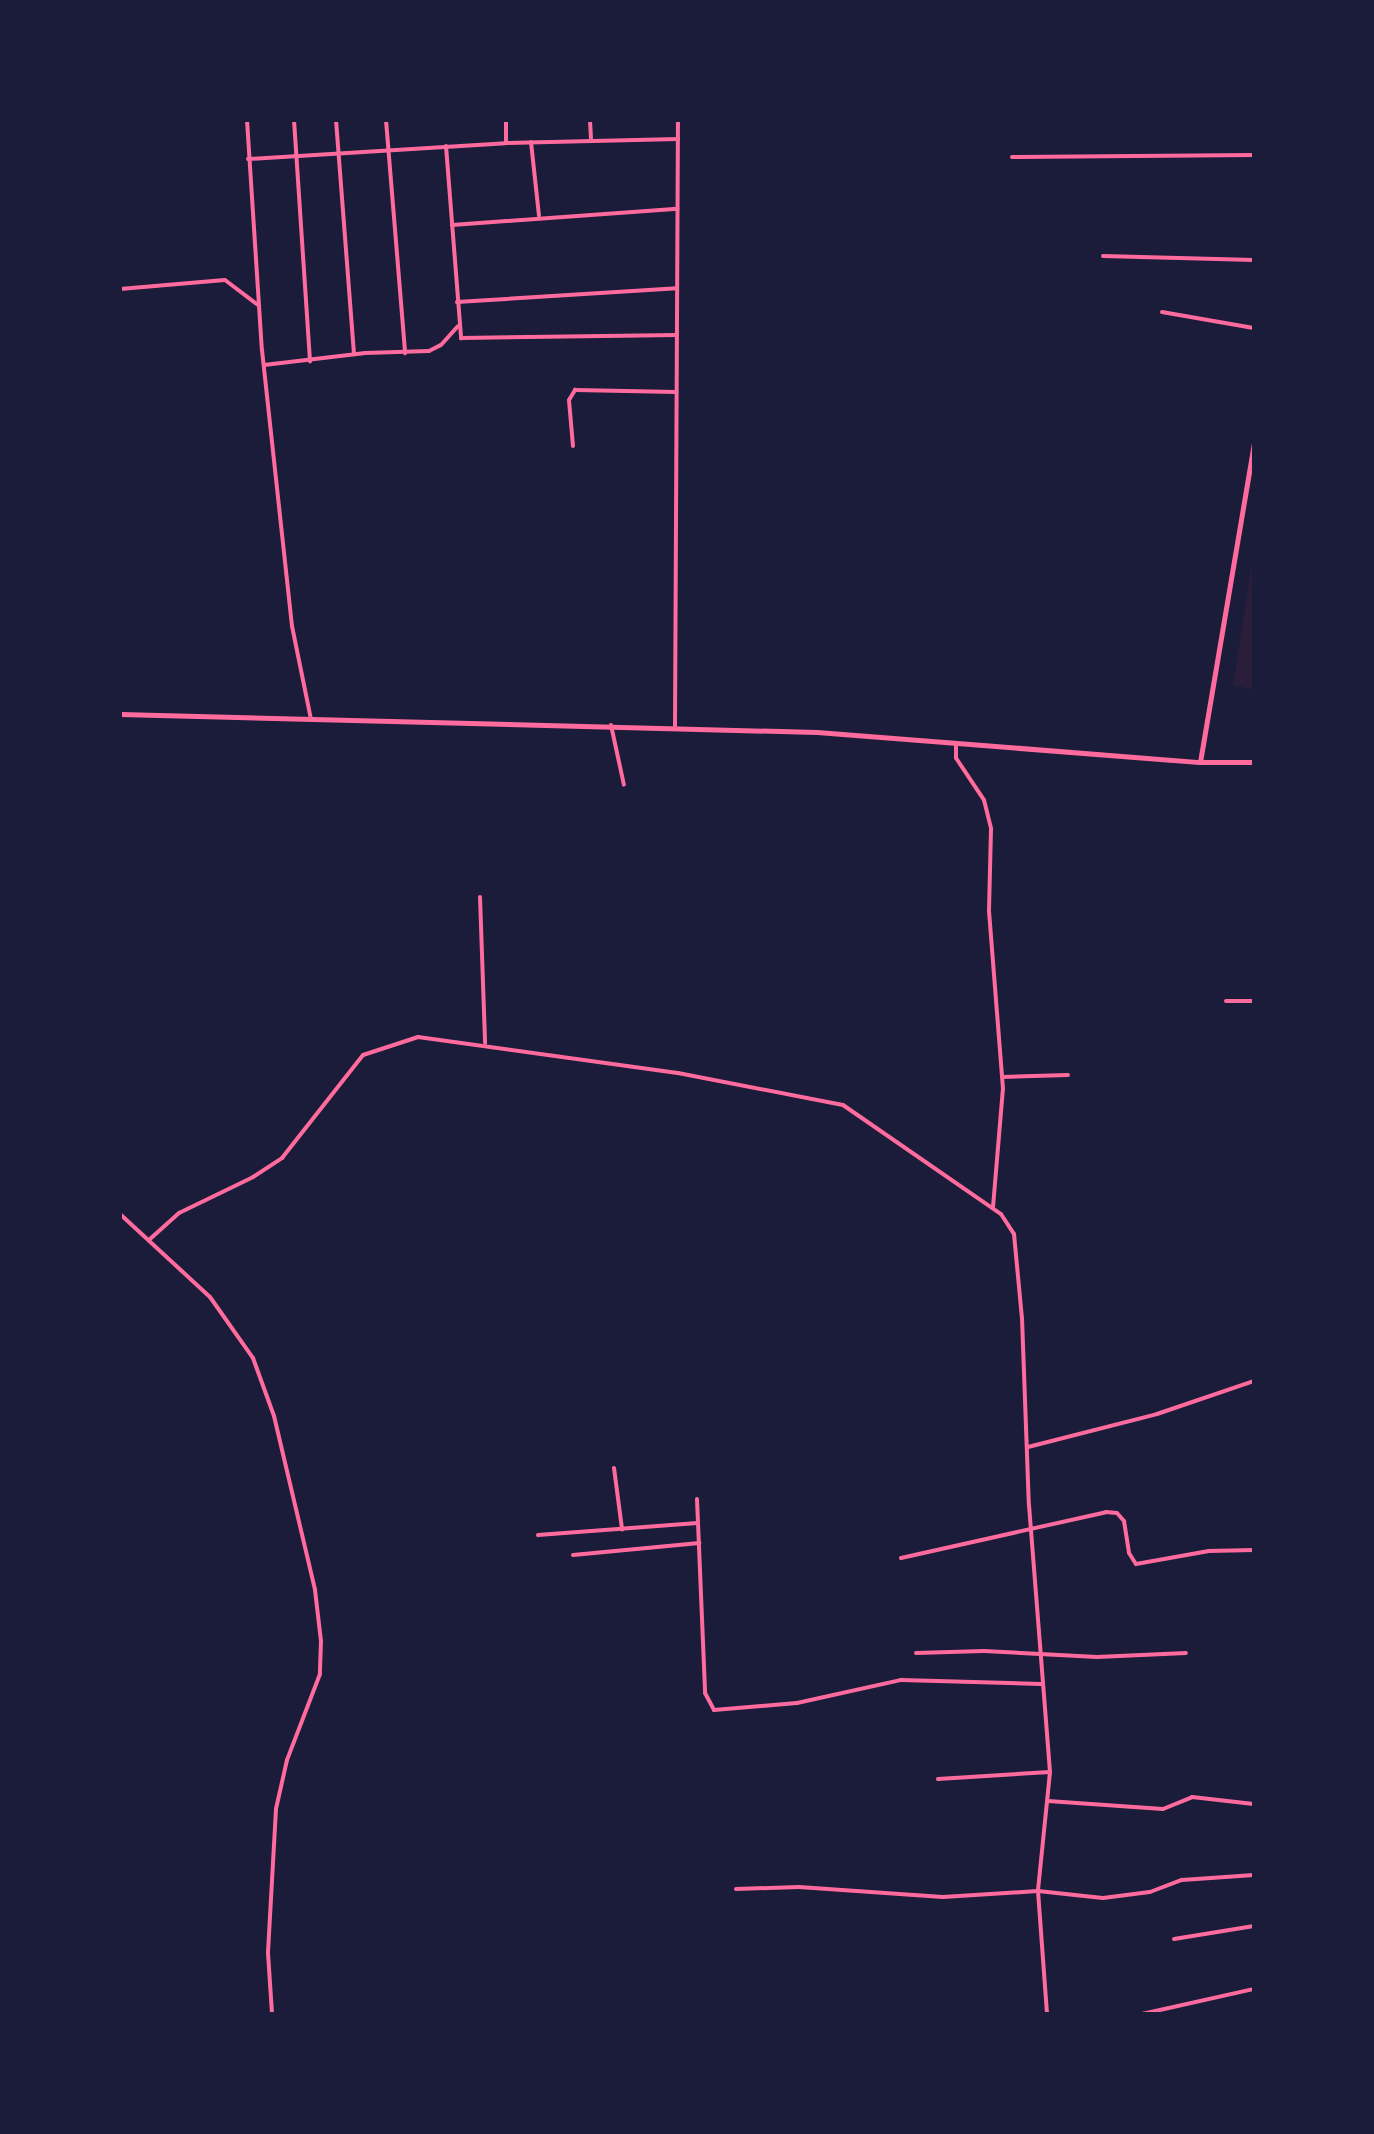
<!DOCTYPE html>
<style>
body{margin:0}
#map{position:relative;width:1374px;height:2134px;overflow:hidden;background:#1b1b3a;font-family:"Public Sans",sans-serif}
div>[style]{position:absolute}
.green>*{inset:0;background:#2a1e3b}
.minor>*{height:4px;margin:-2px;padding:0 2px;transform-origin:2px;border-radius:2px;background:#ff6b9d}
.tertiary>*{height:5px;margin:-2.5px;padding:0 2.5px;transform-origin:2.5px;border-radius:2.5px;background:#ff6b9d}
span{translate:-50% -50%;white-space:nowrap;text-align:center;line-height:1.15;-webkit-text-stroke:9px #1b1b3a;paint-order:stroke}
.frame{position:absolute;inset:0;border:122px solid #1b1b3a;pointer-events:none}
</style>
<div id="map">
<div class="green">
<i style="clip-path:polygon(1254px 550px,1254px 690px,1233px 685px)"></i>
</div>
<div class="minor">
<i style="left:247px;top:120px;width:230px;rotate:86.3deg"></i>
<i style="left:262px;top:350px;width:278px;rotate:83.8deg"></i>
<i style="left:292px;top:626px;width:95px;rotate:78.5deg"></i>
<i style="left:294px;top:120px;width:242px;rotate:86.2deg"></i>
<i style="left:336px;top:120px;width:235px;rotate:85.6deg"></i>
<i style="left:386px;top:120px;width:234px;rotate:85.3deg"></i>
<i style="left:506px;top:120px;width:23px;rotate:90deg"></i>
<i style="left:590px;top:120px;width:19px;rotate:87deg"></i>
<i style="left:531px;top:142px;width:74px;rotate:83.8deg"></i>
<i style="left:446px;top:146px;width:193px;rotate:85.5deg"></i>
<i style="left:461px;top:338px;width:216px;rotate:-0.8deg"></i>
<i style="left:1012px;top:157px;width:242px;rotate:-0.5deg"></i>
<i style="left:248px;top:159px;width:258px;rotate:-3.5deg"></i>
<i style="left:506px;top:143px;width:172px;rotate:-1.3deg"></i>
<i style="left:452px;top:225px;width:226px;rotate:-4.1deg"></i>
<i style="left:1103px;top:256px;width:151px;rotate:1.5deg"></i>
<i style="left:120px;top:289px;width:105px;rotate:-4.9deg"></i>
<i style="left:225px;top:280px;width:41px;rotate:37.1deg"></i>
<i style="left:457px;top:302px;width:220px;rotate:-3.6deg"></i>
<i style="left:1162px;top:312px;width:93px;rotate:9.9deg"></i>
<i style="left:264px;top:365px;width:102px;rotate:-6.8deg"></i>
<i style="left:365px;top:353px;width:64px;rotate:-1.8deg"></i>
<i style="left:429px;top:351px;width:13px;rotate:-27deg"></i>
<i style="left:441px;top:345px;width:25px;rotate:-48deg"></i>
<i style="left:573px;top:446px;width:46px;rotate:-95deg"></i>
<i style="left:569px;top:400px;width:12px;rotate:-59deg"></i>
<i style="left:575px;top:390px;width:101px;rotate:1.1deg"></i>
<i style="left:611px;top:725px;width:61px;rotate:77.8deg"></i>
<i style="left:675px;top:726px;width:606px;rotate:-89.72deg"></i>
<i style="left:956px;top:743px;width:15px;rotate:90deg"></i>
<i style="left:956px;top:758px;width:50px;rotate:56.3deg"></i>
<i style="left:984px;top:800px;width:30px;rotate:76deg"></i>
<i style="left:991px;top:829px;width:82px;rotate:91.4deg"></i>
<i style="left:989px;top:911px;width:178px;rotate:85.5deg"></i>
<i style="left:1003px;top:1088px;width:119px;rotate:94.8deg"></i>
<i style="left:480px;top:897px;width:146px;rotate:88deg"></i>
<i style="left:1226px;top:1001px;width:28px"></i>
<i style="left:1003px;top:1077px;width:65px;rotate:-1.8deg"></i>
<i style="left:120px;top:1214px;width:122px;rotate:42.7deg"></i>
<i style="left:210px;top:1297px;width:75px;rotate:54.8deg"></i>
<i style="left:253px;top:1358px;width:62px;rotate:70.1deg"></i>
<i style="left:274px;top:1416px;width:179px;rotate:76.7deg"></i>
<i style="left:315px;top:1590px;width:51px;rotate:83.3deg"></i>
<i style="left:321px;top:1641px;width:33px;rotate:92deg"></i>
<i style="left:320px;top:1674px;width:92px;rotate:111deg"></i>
<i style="left:287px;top:1760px;width:50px;rotate:102.7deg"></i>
<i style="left:276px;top:1809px;width:144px;rotate:93.2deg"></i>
<i style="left:268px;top:1953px;width:61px;rotate:86.2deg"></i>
<i style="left:150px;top:1239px;width:39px;rotate:-42deg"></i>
<i style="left:179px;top:1213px;width:82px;rotate:-25.9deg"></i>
<i style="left:253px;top:1177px;width:35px;rotate:-33deg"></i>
<i style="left:282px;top:1158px;width:131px;rotate:-51.8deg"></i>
<i style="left:363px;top:1055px;width:58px;rotate:-18.1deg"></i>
<i style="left:418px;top:1037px;width:262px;rotate:7.9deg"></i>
<i style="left:678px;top:1073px;width:168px;rotate:11deg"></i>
<i style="left:843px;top:1105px;width:192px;rotate:34.6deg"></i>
<i style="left:1001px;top:1214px;width:24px;rotate:57deg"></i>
<i style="left:1014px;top:1234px;width:84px;rotate:84.6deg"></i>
<i style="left:1022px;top:1318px;width:187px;rotate:87.9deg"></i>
<i style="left:1029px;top:1505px;width:268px;rotate:85.5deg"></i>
<i style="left:1050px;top:1772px;width:120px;rotate:95.8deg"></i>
<i style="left:1038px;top:1891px;width:123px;rotate:85.8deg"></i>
<i style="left:1028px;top:1447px;width:133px;rotate:-14.3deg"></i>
<i style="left:1157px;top:1414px;width:102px;rotate:-18.8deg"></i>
<i style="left:614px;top:1468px;width:62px;rotate:82.5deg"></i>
<i style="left:697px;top:1499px;width:194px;rotate:87.6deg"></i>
<i style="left:705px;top:1693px;width:19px;rotate:62deg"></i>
<i style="left:714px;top:1710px;width:83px;rotate:-4.8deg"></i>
<i style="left:797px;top:1703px;width:107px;rotate:-12.5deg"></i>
<i style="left:901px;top:1680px;width:140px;rotate:1.6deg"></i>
<i style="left:538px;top:1535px;width:160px;rotate:-4.3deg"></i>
<i style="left:573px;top:1555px;width:127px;rotate:-5.4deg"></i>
<i style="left:901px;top:1558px;width:210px;rotate:-12.6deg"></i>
<i style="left:1106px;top:1512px;width:11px;rotate:5deg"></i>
<i style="left:1117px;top:1513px;width:11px;rotate:49deg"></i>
<i style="left:1124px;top:1521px;width:32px;rotate:81deg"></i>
<i style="left:1129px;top:1553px;width:13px;rotate:58deg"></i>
<i style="left:1136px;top:1564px;width:74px;rotate:-10.1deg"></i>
<i style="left:1209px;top:1551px;width:45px;rotate:-1.3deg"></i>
<i style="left:916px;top:1653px;width:68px;rotate:-1.7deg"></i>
<i style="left:984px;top:1651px;width:113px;rotate:3deg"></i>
<i style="left:1097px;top:1657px;width:89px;rotate:-2.6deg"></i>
<i style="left:938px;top:1779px;width:112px;rotate:-3.6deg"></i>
<i style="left:1048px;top:1801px;width:115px;rotate:4deg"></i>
<i style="left:1163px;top:1809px;width:31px;rotate:-22deg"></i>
<i style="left:1192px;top:1797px;width:62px;rotate:6.4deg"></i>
<i style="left:736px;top:1889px;width:63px;rotate:-1.8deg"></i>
<i style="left:799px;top:1887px;width:144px;rotate:4deg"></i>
<i style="left:943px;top:1897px;width:95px;rotate:-3.6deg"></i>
<i style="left:1038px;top:1891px;width:65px;rotate:6.1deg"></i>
<i style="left:1103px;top:1898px;width:47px;rotate:-7.3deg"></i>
<i style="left:1150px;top:1892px;width:34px;rotate:-21deg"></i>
<i style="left:1182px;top:1880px;width:72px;rotate:-4deg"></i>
<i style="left:1174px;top:1939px;width:81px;rotate:-9.2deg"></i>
<i style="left:1142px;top:2014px;width:115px;rotate:-12.6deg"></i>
</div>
<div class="tertiary">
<i style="left:120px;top:714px;width:697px;rotate:1.48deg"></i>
<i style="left:817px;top:732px;width:384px;rotate:4.5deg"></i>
<i style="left:1200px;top:762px;width:54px"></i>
<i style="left:1200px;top:762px;width:323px;rotate:-80.4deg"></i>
</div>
<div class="frame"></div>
</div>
